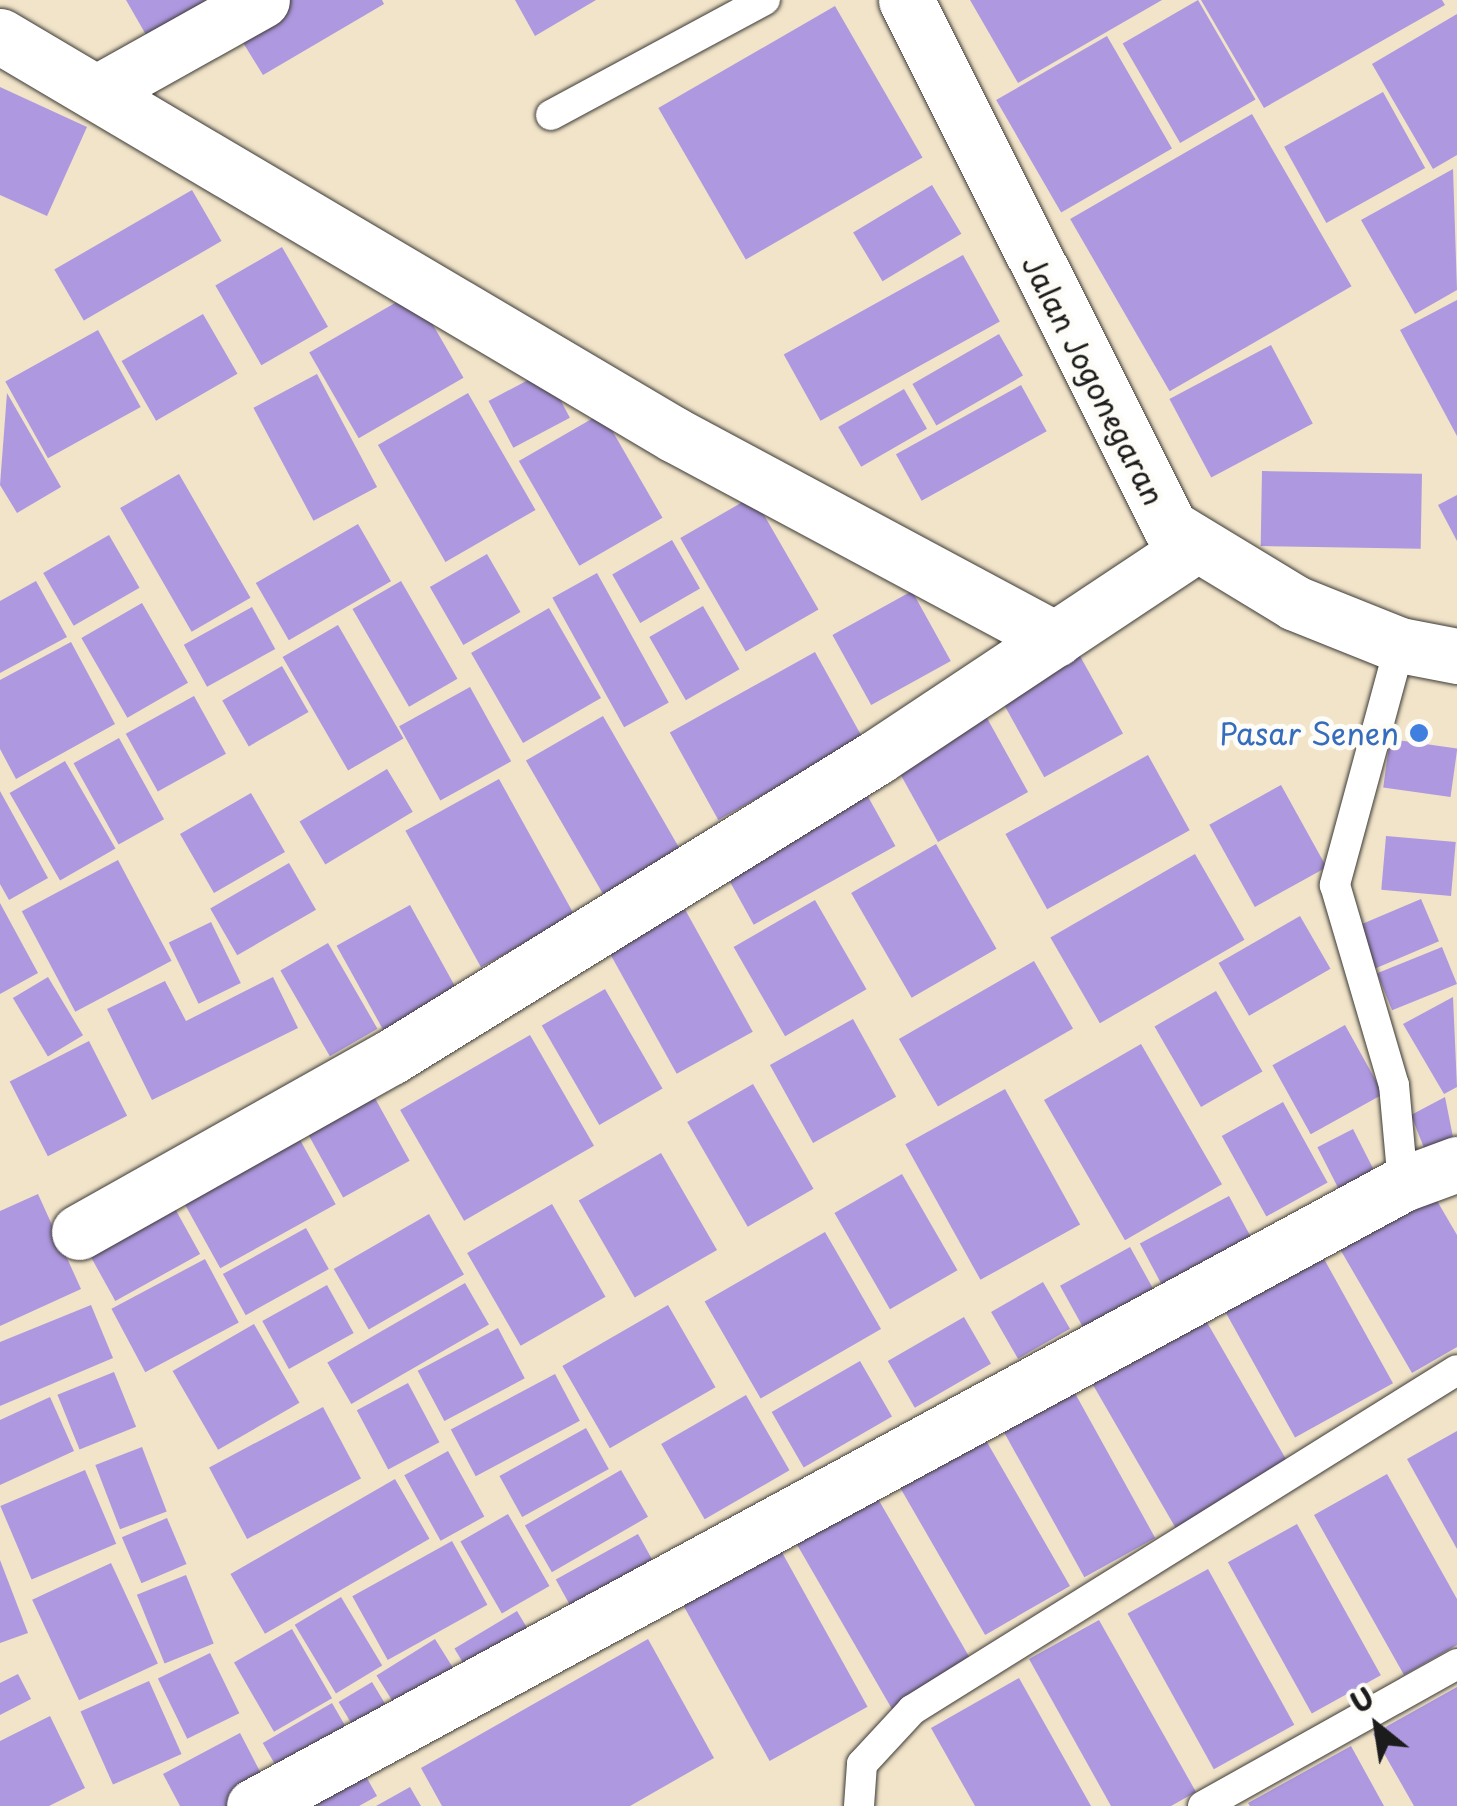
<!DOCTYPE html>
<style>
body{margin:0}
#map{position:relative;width:1457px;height:1806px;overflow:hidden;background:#f1e4c9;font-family:"Playpen Sans",sans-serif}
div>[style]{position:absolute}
.building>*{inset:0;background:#ae98e0;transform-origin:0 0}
.roads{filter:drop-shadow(0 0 2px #3c3a36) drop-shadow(0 0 2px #3c3a36)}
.service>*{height:30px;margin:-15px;padding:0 15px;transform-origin:15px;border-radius:15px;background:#fff}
.minor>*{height:55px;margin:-27.5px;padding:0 27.5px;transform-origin:27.5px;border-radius:27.5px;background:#fff}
.tertiary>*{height:55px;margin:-27.5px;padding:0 27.5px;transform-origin:27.5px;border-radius:27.5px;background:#fff}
.dots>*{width:28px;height:28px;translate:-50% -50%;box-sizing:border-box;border:5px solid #fdfcf7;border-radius:50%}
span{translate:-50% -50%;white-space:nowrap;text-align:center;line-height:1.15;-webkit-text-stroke:10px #fdfcf7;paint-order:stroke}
.street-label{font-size:30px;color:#1c1c1c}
.shop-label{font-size:30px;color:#366cbe}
.right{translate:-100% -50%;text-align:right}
.north{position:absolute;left:1327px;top:1676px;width:100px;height:100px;-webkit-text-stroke:8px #fdfcf7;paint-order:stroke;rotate:330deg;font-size:28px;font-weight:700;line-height:40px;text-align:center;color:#1c1c1c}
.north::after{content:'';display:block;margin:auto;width:35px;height:45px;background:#1c1c1c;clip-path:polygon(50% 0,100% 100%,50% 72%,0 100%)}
</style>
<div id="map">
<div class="building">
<i style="clip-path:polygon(126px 0,218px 0,149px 40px)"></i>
<i style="clip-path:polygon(281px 0,382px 0,384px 4px,263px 75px,234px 28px)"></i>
<i style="clip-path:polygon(515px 0,596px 0,535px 36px)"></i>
<i style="clip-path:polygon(970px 0,1162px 0,1018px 83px)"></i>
<i style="left:1198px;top:0;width:115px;height:87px;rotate:60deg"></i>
<i style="clip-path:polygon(1201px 0,1442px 0,1445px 5px,1264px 108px)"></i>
<i style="left:835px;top:6px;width:175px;height:204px;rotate:60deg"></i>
<i style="clip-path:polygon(1457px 14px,1457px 155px,1433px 169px,1372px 64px)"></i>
<i style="left:1107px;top:36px;width:130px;height:128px;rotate:60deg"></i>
<i style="clip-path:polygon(0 87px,87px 127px,47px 216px,0 195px)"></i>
<i style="left:1383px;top:92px;width:87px;height:113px;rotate:61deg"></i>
<i style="left:1252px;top:114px;width:199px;height:210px;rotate:60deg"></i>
<i style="clip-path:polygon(1453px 169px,1457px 290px,1415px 314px,1361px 220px)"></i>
<i style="left:932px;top:185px;width:57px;height:92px;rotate:59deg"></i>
<i style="left:192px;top:190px;width:59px;height:159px;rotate:60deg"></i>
<i style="left:282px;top:247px;width:92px;height:77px;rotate:60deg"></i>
<i style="left:963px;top:255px;width:76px;height:205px;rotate:61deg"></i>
<i style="left:414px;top:292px;width:99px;height:121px;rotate:60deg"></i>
<i style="clip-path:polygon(1457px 300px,1457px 436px,1400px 330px)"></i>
<i style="left:203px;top:314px;width:69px;height:94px;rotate:60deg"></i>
<i style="left:98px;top:330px;width:88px;height:106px;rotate:61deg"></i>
<i style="left:999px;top:334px;width:48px;height:100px;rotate:60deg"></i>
<i style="left:1271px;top:345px;width:89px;height:115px;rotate:62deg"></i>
<i style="left:545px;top:371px;width:53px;height:64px;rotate:62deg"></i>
<i style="left:317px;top:374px;width:128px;height:72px;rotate:62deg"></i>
<i style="left:1021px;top:385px;width:53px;height:143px;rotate:61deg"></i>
<i style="left:904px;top:389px;width:46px;height:76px;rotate:60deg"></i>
<i style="clip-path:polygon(7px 393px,61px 487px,17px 513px,0 485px)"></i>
<i style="left:468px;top:393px;width:135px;height:104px;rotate:60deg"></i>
<i style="left:602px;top:413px;width:121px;height:96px;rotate:60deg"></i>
<i style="left:1262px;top:471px;width:160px;height:75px;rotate:1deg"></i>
<i style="left:179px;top:474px;width:143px;height:68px;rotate:60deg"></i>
<i style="clip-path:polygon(1457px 495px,1457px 541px,1438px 505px)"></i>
<i style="left:753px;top:496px;width:131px;height:84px;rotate:60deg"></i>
<i style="left:358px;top:524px;width:66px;height:118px;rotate:60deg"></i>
<i style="left:109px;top:535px;width:61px;height:76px;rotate:60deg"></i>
<i style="left:672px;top:540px;width:56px;height:69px;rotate:60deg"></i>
<i style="left:487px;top:554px;width:67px;height:66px;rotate:60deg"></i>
<i style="left:597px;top:573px;width:148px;height:51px;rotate:61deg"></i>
<i style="clip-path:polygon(36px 581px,67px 637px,0 673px,0 601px)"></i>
<i style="left:401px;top:581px;width:113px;height:56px;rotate:60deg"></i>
<i style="left:912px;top:591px;width:80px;height:91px;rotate:61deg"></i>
<i style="left:142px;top:603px;width:92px;height:70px;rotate:60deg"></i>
<i style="left:703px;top:606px;width:73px;height:62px;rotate:60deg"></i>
<i style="left:252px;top:607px;width:48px;height:78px;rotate:61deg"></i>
<i style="left:549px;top:608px;width:104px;height:90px;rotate:60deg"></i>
<i style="left:338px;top:625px;width:131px;height:64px;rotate:60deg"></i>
<i style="clip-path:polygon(71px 642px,115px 724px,16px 779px,0 749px,0 680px)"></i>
<i style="left:1075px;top:647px;width:99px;height:90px;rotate:61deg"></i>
<i style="left:815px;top:652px;width:100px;height:166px;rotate:61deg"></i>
<i style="left:282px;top:666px;width:53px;height:69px;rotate:60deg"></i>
<i style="left:470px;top:687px;width:85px;height:81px;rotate:61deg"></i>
<i style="left:194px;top:696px;width:66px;height:78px;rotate:61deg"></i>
<i style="left:982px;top:709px;width:95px;height:103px;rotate:61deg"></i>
<i style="left:603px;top:716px;width:160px;height:89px;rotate:60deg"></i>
<i style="left:119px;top:738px;width:93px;height:52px;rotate:61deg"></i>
<i style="left:1390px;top:739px;width:68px;height:49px;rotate:8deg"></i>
<i style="left:1148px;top:755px;width:86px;height:163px;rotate:61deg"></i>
<i style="left:65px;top:761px;width:101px;height:64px;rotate:60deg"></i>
<i style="left:387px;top:769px;width:50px;height:102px;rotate:59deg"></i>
<i style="left:499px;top:779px;width:156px;height:107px;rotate:61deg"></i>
<i style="left:861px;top:784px;width:71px;height:162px;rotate:61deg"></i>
<i style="left:1281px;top:785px;width:94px;height:82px;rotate:61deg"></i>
<i style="clip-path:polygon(0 791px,48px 878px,9px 900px,0 884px)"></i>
<i style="left:251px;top:793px;width:68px;height:82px;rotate:60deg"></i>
<i style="left:1386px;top:836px;width:70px;height:54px;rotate:5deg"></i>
<i style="left:936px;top:844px;width:121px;height:98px;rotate:60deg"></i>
<i style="left:1195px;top:854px;width:99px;height:167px;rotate:60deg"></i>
<i style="left:118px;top:860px;width:114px;height:109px;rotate:62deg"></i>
<i style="left:289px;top:863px;width:54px;height:91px;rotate:60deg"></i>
<i style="left:1421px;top:899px;width:46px;height:75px;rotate:67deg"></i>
<i style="left:815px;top:900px;width:103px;height:94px;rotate:60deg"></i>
<i style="clip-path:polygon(0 903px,38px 973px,0 994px)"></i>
<i style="left:682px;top:904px;width:146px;height:87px;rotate:61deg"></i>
<i style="left:410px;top:905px;width:100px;height:84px;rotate:61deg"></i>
<i style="left:1300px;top:916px;width:61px;height:94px;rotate:60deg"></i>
<i style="left:211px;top:922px;width:68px;height:47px;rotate:64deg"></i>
<i style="left:328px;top:943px;width:99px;height:55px;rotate:60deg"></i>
<i style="left:1442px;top:947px;width:40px;height:70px;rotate:68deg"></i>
<i style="left:1034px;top:961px;width:78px;height:156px;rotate:60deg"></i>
<i style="left:48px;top:977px;width:68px;height:41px;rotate:59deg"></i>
<i style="clip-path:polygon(273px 977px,298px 1028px,152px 1100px,107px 1009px,165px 981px,186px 1021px)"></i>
<i style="left:605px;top:989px;width:115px;height:73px;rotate:60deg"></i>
<i style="left:1216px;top:991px;width:93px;height:71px;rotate:60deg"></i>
<i style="clip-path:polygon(1453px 997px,1457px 1087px,1444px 1094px,1403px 1024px)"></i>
<i style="left:853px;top:1019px;width:89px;height:95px;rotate:61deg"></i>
<i style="left:1345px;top:1025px;width:79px;height:83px;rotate:61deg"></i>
<i style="left:530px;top:1035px;width:128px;height:150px;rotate:60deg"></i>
<i style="left:89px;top:1041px;width:84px;height:89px;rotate:63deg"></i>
<i style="left:1141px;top:1044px;width:162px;height:112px;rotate:60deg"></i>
<i style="left:366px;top:1082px;width:90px;height:76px;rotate:61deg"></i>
<i style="left:753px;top:1084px;width:121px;height:76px;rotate:60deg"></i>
<i style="left:1005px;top:1089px;width:155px;height:114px;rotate:61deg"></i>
<i style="clip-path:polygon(1445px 1097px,1457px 1157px,1432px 1168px,1411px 1115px)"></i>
<i style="left:1283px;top:1102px;width:92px;height:70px;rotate:61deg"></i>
<i style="left:294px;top:1129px;width:86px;height:132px;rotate:61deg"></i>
<i style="left:1353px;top:1129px;width:63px;height:40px;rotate:63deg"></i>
<i style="left:661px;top:1153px;width:112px;height:95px;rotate:60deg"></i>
<i style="left:902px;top:1174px;width:111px;height:78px;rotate:60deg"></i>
<i style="clip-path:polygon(1426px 1182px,1457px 1235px,1457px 1347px,1412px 1373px,1333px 1237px)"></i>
<i style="clip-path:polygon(38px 1194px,81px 1289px,0 1326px,0 1211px)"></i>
<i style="left:1229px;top:1196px;width:59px;height:101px;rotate:62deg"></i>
<i style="left:552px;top:1204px;width:107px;height:98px;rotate:60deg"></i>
<i style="left:173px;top:1205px;width:56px;height:97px;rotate:61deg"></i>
<i style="left:429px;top:1214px;width:70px;height:110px;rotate:60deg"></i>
<i style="left:306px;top:1228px;width:47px;height:95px;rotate:61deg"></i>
<i style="left:825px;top:1232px;width:112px;height:139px;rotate:60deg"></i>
<i style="left:1313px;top:1239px;width:165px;height:112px;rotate:61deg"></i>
<i style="left:1130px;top:1247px;width:60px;height:80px;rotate:61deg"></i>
<i style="left:205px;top:1259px;width:72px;height:106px;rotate:62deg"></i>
<i style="left:1043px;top:1282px;width:54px;height:60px;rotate:60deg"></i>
<i style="left:465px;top:1283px;width:48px;height:159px;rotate:60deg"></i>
<i style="left:327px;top:1285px;width:55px;height:74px;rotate:61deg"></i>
<i style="clip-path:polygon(91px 1305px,113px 1358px,0 1406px,0 1342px)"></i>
<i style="left:668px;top:1305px;width:95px;height:122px;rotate:60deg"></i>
<i style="left:1197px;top:1305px;width:183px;height:130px;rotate:60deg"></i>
<i style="left:964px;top:1317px;width:54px;height:88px;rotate:60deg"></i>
<i style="left:254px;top:1324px;width:91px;height:94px;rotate:60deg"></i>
<i style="left:498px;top:1328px;width:57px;height:91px;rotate:62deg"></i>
<i style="left:860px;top:1361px;width:64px;height:102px;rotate:60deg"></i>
<i style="left:114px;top:1372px;width:59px;height:61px;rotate:68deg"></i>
<i style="left:555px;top:1374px;width:53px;height:118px;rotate:62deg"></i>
<i style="left:1066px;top:1377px;width:184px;height:81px;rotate:61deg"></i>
<i style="left:408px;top:1383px;width:67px;height:58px;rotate:62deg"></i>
<i style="left:746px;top:1395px;width:87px;height:98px;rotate:60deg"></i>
<i style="clip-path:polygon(50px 1397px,74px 1451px,0 1485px,0 1420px)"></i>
<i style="left:323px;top:1407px;width:81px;height:129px;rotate:62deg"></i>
<i style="left:586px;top:1428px;width:47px;height:99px;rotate:61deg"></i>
<i style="left:980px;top:1430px;width:180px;height:98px;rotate:60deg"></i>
<i style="clip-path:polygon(1457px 1431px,1457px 1549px,1407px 1459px)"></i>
<i style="left:142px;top:1447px;width:69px;height:50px;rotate:69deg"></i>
<i style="left:448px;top:1451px;width:75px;height:50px;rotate:61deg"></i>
<i style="left:85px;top:1470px;width:80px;height:92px;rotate:67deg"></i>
<i style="left:621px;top:1470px;width:54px;height:111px;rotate:60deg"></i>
<i style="clip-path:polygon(1387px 1474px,1457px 1599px,1457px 1645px,1404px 1675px,1314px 1515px)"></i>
<i style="left:395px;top:1479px;width:69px;height:190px;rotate:60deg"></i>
<i style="left:870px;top:1485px;width:209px;height:93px;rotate:60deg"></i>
<i style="left:508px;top:1514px;width:83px;height:55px;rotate:60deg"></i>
<i style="left:167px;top:1518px;width:50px;height:49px;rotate:67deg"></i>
<i style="left:1297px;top:1524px;width:173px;height:79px;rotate:61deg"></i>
<i style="left:638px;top:1534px;width:49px;height:94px;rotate:61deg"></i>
<i style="left:774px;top:1538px;width:193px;height:112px;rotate:61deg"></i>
<i style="left:452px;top:1541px;width:73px;height:114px;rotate:61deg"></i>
<i style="clip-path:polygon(0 1560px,28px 1633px,0 1643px)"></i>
<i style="left:111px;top:1563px;width:111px;height:87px;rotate:65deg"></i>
<i style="left:1208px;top:1569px;width:178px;height:92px;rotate:61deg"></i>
<i style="left:186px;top:1575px;width:74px;height:53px;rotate:68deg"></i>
<i style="left:341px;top:1597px;width:80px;height:54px;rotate:59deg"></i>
<i style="left:517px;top:1611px;width:41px;height:73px;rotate:59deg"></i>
<i style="clip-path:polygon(1099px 1620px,1196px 1792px,1171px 1806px,1111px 1806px,1029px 1659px)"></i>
<i style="left:292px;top:1629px;width:80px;height:67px;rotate:60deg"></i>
<i style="left:435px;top:1639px;width:49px;height:69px;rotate:58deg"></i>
<i style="clip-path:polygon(648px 1639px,714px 1758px,630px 1806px,442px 1806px,421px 1768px)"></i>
<i style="left:210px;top:1653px;width:67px;height:58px;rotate:64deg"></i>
<i style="clip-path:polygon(18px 1674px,31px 1699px,0 1715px,0 1683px)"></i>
<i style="clip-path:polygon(1019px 1678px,1091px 1806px,975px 1806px,931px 1728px)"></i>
<i style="left:149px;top:1681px;width:80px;height:75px;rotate:66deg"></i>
<i style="left:372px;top:1682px;width:43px;height:39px;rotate:59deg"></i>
<i style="clip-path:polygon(1457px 1687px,1457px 1806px,1414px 1806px,1373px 1734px)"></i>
<i style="left:332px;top:1703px;width:43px;height:80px;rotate:60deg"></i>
<i style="clip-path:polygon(50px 1716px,85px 1788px,49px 1806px,0 1806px,0 1741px)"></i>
<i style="clip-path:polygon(240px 1733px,267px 1785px,228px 1806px,180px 1806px,163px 1774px)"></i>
<i style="clip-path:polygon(1351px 1746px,1384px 1806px,1250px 1806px,1248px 1803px)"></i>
<i style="clip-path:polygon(355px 1757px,377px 1796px,359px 1806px,290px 1806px)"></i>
<i style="clip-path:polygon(410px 1787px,421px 1806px,376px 1806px)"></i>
</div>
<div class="roads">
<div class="service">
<i style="left:551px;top:115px;width:243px;rotate:-28.3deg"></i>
<i style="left:1400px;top:645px;width:249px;rotate:105.2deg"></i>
<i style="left:1335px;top:885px;width:209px;rotate:73.6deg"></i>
<i style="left:1394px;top:1085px;width:99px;rotate:84.8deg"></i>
<i style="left:859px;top:1806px;width:42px;rotate:-85.9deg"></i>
<i style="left:862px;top:1764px;width:74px;rotate:-47.2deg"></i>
<i style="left:912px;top:1710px;width:642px;rotate:-31.96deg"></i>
<i style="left:1203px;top:1806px;width:291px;rotate:-29.2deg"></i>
</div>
<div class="minor">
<i style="left:0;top:36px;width:784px;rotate:30.59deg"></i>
<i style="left:675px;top:435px;width:432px;rotate:28.2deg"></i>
<i style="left:103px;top:89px;width:182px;rotate:-29.2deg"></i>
<i style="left:79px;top:1232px;width:358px;rotate:-29.3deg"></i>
<i style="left:391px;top:1057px;width:571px;rotate:-31.69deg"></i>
<i style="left:877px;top:757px;width:378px;rotate:-33.6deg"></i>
<i style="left:254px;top:1806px;width:1307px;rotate:-28.43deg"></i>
<i style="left:1403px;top:1184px;width:58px;rotate:-20.3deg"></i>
</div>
<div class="tertiary">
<i style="left:906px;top:0;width:589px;rotate:63.39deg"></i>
<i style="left:1170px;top:527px;width:146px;rotate:31.3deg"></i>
<i style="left:1295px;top:603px;width:113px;rotate:21.8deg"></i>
<i style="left:1400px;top:645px;width:58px;rotate:10.9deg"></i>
</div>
</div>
<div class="dots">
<i style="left:1419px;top:733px;background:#3f7fe0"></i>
</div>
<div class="street-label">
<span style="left:1094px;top:380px;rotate:63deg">Jalan Jogonegaran</span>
</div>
<div class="shop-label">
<span class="right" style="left:1399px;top:733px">Pasar Senen</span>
</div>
<div class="north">U</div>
</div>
